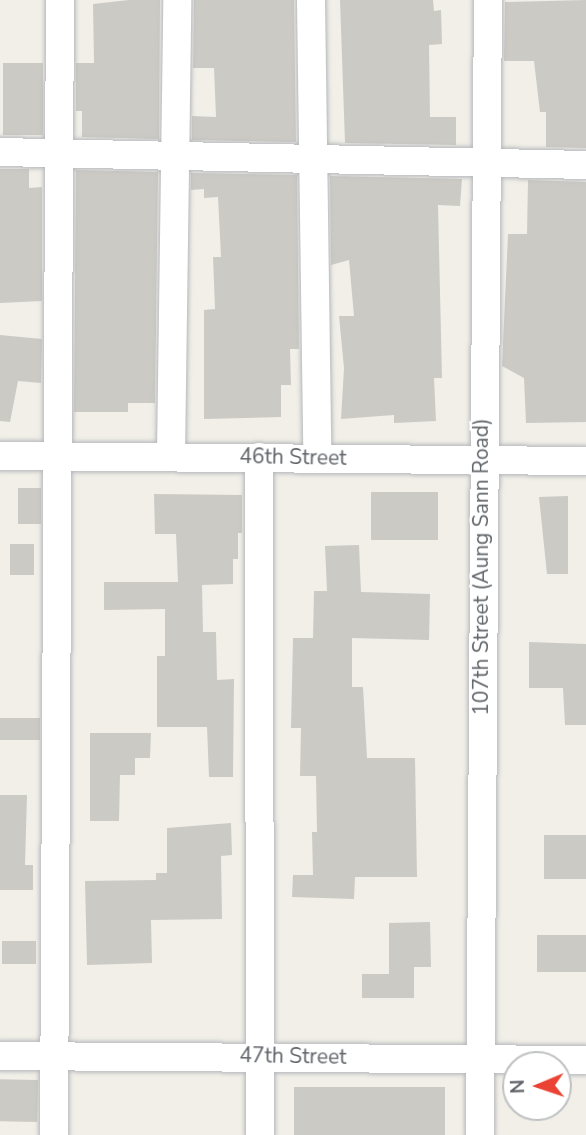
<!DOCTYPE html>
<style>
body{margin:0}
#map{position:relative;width:586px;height:1135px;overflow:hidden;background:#f1efe8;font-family:"Nunito Sans",sans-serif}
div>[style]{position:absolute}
.building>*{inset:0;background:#cccac5;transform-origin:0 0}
.roads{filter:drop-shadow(0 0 2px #b5b8bc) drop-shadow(0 0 2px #b5b8bc)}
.street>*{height:28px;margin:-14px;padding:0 14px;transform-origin:14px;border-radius:14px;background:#fff}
span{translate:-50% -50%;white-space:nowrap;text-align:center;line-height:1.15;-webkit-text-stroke:5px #fff;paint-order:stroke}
.street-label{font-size:21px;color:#5f6368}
.north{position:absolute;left:502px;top:1051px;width:70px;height:70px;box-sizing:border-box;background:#fff;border:2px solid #bfc1c3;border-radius:50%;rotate:268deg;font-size:19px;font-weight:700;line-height:28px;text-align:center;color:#5f6368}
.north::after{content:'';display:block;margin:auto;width:24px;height:32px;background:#ea4335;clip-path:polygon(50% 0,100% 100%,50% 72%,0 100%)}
</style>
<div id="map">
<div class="building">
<i style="clip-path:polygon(129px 0,160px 0,159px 139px,82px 137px,82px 111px,76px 111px,76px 63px,94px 63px,93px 4px)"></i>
<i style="clip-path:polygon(194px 0,294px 0,296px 142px,192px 140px,192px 116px,216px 117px,214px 68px,193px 68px)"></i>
<i style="clip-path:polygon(340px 0,433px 0,434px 11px,441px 10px,442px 44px,429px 45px,430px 117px,456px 117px,456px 145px,345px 143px)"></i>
<i style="clip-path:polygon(586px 0,586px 148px,546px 147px,546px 112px,540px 112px,534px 61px,504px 61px,505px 2px)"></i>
<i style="left:3px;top:63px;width:40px;height:72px"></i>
<i style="clip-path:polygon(0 169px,29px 169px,29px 188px,42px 187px,42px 301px,0 303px)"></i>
<i style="clip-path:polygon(76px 170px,158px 172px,155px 403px,128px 403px,128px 412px,74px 412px)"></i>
<i style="clip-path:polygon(191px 173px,297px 175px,299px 349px,290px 349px,291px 385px,281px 385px,281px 417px,204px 419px,204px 310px,215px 309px,213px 257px,221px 257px,218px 197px,204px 198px,204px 189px,191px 190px)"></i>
<i style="clip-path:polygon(330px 176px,462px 179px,460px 206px,438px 205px,442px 378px,434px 378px,436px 421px,394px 423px,394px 415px,341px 419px,344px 368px,339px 316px,354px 316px,349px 260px,331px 265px)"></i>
<i style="clip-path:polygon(528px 180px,586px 182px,586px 422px,526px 423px,524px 378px,502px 366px,508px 234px,527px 234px)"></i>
<i style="clip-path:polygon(0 335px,42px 339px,41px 383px,18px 381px,10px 422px,0 421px)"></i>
<i style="left:18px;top:488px;width:23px;height:36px"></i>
<i style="left:438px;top:492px;width:48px;height:67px;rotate:90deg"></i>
<i style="clip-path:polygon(154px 494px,242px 495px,242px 533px,238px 533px,238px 559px,233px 559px,233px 584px,202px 585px,203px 632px,216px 632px,217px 680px,234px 679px,233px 777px,209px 777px,207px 727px,157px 727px,157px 656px,165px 656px,165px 609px,104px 610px,104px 582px,178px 582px,176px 534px,155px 534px)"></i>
<i style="clip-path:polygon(568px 496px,568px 574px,547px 574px,539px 497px)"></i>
<i style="left:10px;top:544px;width:24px;height:31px"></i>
<i style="clip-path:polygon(359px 545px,361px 592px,430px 594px,429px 640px,352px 638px,352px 687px,363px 687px,367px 758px,415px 758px,417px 877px,355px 877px,354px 899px,292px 897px,293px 875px,313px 875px,312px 832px,317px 832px,316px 776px,300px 776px,301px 728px,291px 728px,293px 638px,313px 638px,314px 591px,327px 591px,325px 546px)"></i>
<i style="clip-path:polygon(529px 642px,586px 644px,586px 725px,565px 725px,563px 688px,529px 688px)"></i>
<i style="left:0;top:718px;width:40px;height:22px"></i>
<i style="clip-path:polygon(90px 733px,151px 733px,150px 758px,135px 758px,135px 775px,120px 775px,119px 821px,90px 821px)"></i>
<i style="clip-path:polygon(0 795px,27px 795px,25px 865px,33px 865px,33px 890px,0 890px)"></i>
<i style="clip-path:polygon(231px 823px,232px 855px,221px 856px,222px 919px,151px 920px,152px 963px,87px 965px,85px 881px,156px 880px,156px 873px,167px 873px,167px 828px)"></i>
<i style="left:544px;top:835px;width:42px;height:44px"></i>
<i style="clip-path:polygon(430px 922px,431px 967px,414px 967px,414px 998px,362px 998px,362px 974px,389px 974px,389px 923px)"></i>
<i style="left:586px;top:935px;width:37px;height:49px;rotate:90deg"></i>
<i style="left:2px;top:941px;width:34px;height:23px"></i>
<i style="left:38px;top:1080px;width:42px;height:38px;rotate:91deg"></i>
<i style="left:445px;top:1087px;width:48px;height:151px;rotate:90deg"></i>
</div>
<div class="roads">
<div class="street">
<i style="left:311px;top:0;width:457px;rotate:89.2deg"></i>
<i style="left:0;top:152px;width:586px;rotate:1.27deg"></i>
<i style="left:171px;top:455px;width:455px;rotate:-89.2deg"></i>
<i style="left:0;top:456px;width:586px;rotate:0.49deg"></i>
<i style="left:259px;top:457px;width:678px;rotate:89.92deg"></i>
<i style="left:0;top:1056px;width:586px;rotate:0.39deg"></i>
<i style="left:54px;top:1135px;width:1135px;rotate:-89.7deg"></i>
<i style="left:480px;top:1135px;width:1135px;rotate:-89.6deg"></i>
</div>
</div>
<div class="street-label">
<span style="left:293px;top:457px;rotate:1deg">46th Street</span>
<span style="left:481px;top:567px;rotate:-90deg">107th Street (Aung Sann Road)</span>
<span style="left:293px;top:1056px;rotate:1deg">47th Street</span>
</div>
<div class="north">N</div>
</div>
